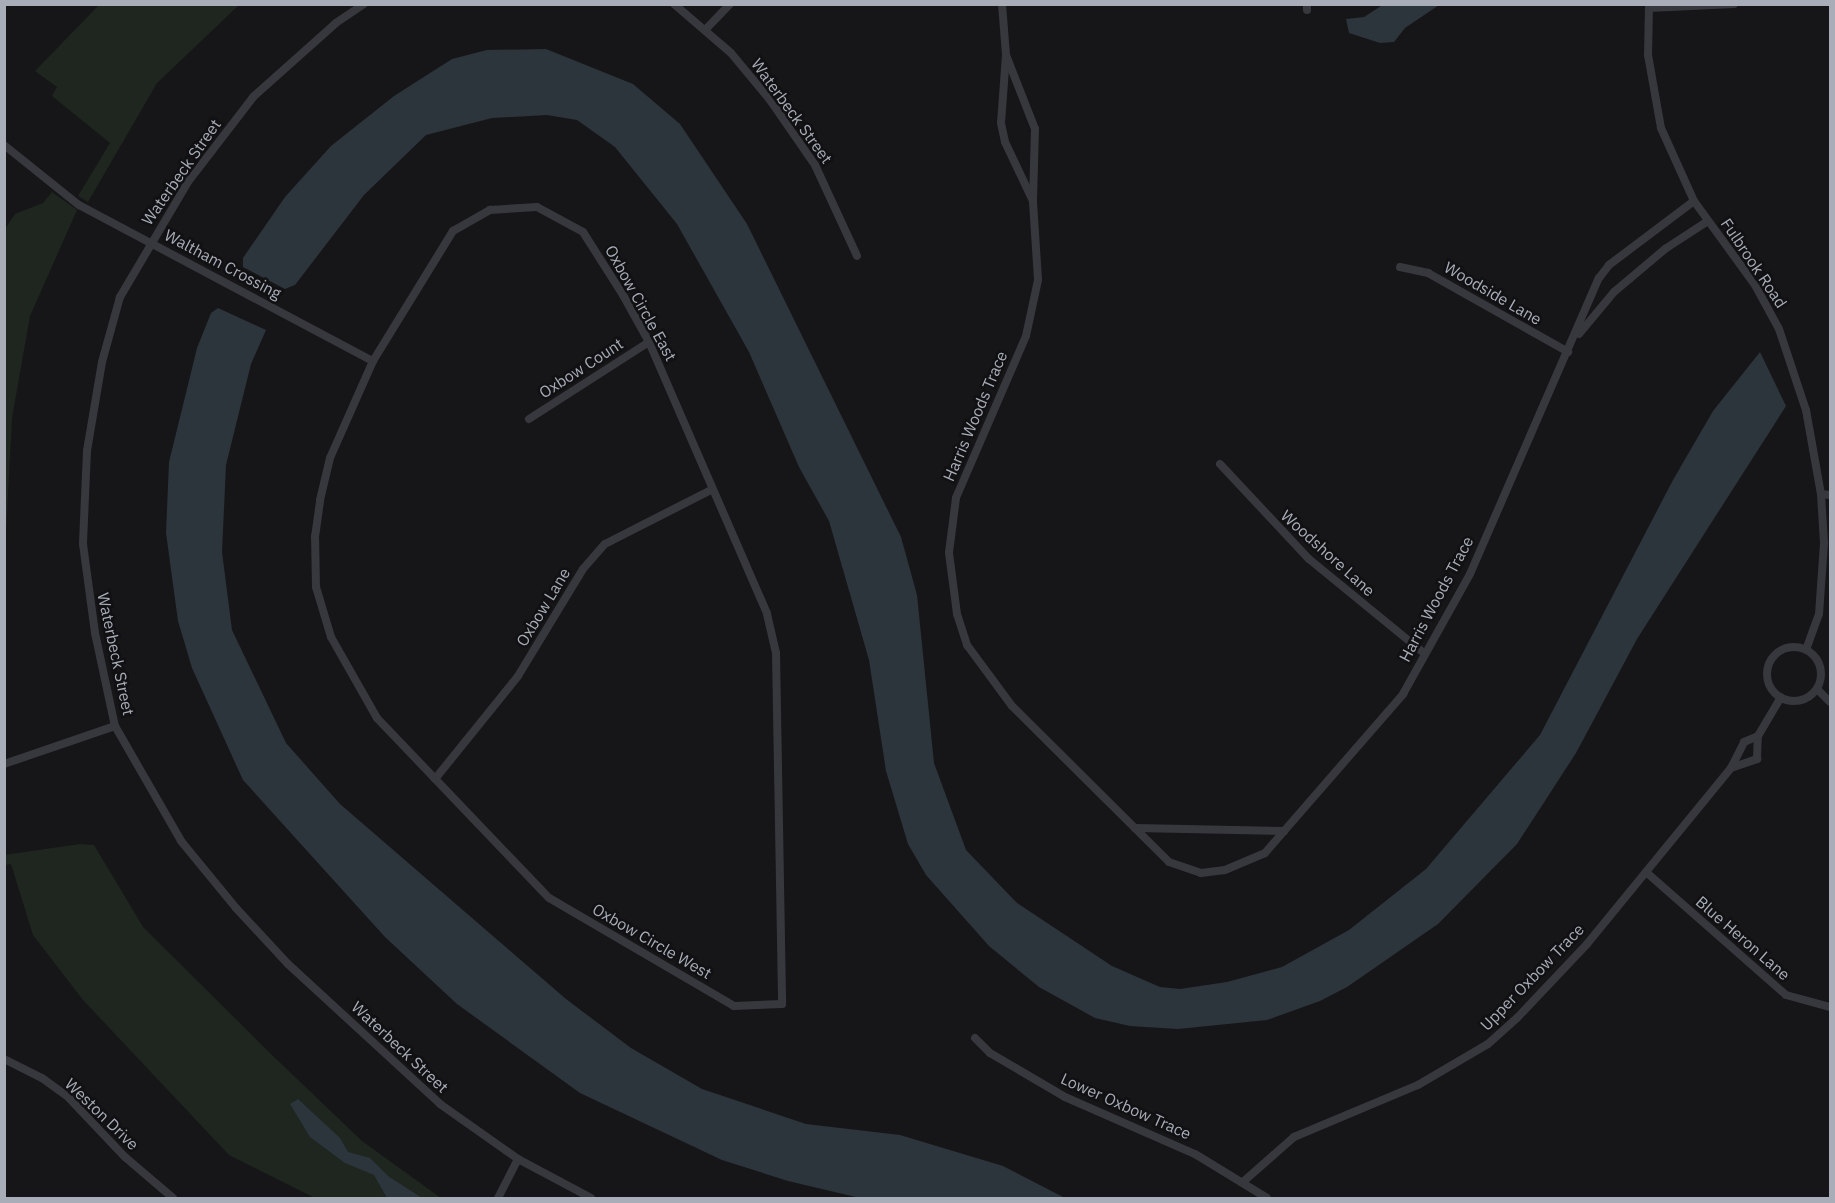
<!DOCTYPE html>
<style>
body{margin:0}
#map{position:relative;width:1835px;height:1203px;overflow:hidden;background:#161618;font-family:"IBM Plex Sans",sans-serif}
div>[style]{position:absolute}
.green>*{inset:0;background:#1e261f}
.water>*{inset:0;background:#2c353c}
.street>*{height:8px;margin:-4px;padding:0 4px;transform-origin:4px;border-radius:4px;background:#37383d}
.street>.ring{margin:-4px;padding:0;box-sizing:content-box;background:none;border:8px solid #37383d;border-radius:50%}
span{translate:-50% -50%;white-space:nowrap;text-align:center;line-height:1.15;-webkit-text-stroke:5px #111113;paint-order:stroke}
.street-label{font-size:16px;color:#a8adb8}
.frame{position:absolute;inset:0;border:6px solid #a8adb8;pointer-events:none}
</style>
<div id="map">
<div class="green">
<i style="clip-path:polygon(99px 5px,239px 5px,157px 83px,88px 202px,78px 196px,110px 143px,52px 96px,57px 87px,35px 71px)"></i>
<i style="clip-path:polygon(52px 192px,77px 210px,30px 316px,12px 418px,5px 552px,5px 229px,15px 214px,43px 203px)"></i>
<i style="clip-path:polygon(80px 844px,94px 845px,143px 927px,272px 1055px,362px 1141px,441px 1198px,315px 1198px,229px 1155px,83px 1000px,33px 935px,11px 864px,5px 865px,4px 855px)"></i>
</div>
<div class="water">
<i style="clip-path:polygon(1384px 4px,1439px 4px,1439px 5px,1405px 28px,1394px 42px,1380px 43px,1349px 33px,1346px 19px,1364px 17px)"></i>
<i style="clip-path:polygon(546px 49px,633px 84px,680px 124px,747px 224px,901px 537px,917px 595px,934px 763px,966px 850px,1017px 903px,1112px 966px,1160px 987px,1180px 989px,1227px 982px,1282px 967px,1349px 930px,1426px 869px,1540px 735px,1673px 480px,1713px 411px,1760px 352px,1786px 406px,1637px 639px,1576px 753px,1517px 844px,1438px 924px,1347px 987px,1320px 1001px,1267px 1020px,1178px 1029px,1130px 1026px,1095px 1018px,1039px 987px,989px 946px,926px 875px,908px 844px,886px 771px,869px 660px,829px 521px,799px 467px,749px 352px,677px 224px,615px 147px,577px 120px,547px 115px,492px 118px,426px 135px,364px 195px,295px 285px,285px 289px,243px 267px,243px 258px,285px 197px,331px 146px,394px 96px,452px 59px,487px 50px)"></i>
<i style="clip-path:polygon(218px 308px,266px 330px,251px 364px,226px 465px,222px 552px,232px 630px,286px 743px,340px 804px,566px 999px,631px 1048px,702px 1089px,806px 1124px,900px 1135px,1003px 1166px,1065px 1198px,860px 1198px,788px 1181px,722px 1160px,580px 1093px,457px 1004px,385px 937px,243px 780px,192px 668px,178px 621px,166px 533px,169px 462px,197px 348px,211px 313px)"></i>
<i style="clip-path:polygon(298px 1099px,340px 1138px,348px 1152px,370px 1158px,388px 1176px,422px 1198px,387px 1198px,374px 1175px,345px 1163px,310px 1137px,290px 1104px)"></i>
</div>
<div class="street">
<i style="left:364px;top:4px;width:34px;rotate:146deg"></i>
<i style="left:336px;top:23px;width:110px;rotate:138.3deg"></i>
<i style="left:254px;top:96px;width:108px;rotate:127.5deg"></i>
<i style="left:188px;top:182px;width:134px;rotate:120.6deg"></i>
<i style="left:120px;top:297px;width:67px;rotate:105.5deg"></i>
<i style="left:102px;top:362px;width:90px;rotate:99.6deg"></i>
<i style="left:87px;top:451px;width:93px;rotate:92.5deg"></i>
<i style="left:83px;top:544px;width:90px;rotate:82.3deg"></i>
<i style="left:95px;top:633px;width:95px;rotate:77.9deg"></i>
<i style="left:115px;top:726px;width:133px;rotate:60.1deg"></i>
<i style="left:181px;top:841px;width:87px;rotate:50.6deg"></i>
<i style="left:236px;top:908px;width:76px;rotate:47.1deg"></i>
<i style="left:288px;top:964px;width:207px;rotate:42.6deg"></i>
<i style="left:440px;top:1104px;width:95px;rotate:35.2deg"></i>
<i style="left:518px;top:1159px;width:83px;rotate:28.1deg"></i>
<i style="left:674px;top:4px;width:75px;rotate:40.7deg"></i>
<i style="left:731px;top:53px;width:61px;rotate:50.3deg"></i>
<i style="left:770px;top:100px;width:79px;rotate:55.3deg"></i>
<i style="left:815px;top:165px;width:100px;rotate:65.2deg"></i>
<i style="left:1002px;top:4px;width:51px;rotate:85.5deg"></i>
<i style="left:1006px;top:55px;width:68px;rotate:94.2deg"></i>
<i style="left:1001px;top:123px;width:19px;rotate:78deg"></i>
<i style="left:1005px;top:142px;width:65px;rotate:64.6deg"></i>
<i style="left:1307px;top:4px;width:6px;rotate:90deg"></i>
<i style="left:1649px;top:4px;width:51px;rotate:91.1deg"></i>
<i style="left:1648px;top:55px;width:74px;rotate:79.9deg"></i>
<i style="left:1661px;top:128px;width:80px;rotate:65.7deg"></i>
<i style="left:1694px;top:201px;width:104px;rotate:54deg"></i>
<i style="left:1755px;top:285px;width:50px;rotate:61.4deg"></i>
<i style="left:1779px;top:329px;width:85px;rotate:71.6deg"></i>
<i style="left:1806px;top:410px;width:85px;rotate:79.9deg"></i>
<i style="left:1821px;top:494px;width:49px;rotate:86.5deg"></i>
<i style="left:1824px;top:543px;width:71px;rotate:94deg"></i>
<i style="left:1819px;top:614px;width:38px;rotate:110deg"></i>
<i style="left:1649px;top:8px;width:85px;rotate:-2.7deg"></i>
<i style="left:706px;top:29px;width:35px;rotate:-46deg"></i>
<i style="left:1006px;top:55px;width:79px;rotate:68.6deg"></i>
<i style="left:1035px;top:129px;width:73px;rotate:91.6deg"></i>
<i style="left:1033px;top:202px;width:78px;rotate:86.3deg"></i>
<i style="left:1038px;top:280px;width:57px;rotate:102.1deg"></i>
<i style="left:1026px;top:336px;width:176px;rotate:113.4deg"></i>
<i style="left:956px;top:498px;width:55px;rotate:97.3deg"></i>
<i style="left:949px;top:553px;width:62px;rotate:82.5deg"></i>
<i style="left:957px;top:614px;width:33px;rotate:72deg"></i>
<i style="left:967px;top:645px;width:76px;rotate:53.6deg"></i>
<i style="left:1012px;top:706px;width:221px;rotate:44.8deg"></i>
<i style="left:1169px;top:862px;width:34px;rotate:19deg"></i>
<i style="left:1201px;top:873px;width:24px;rotate:-7deg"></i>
<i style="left:1225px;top:870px;width:43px;rotate:-23deg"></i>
<i style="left:1265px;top:853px;width:211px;rotate:-49deg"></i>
<i style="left:1403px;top:694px;width:137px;rotate:-60.8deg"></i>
<i style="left:1470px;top:574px;width:323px;rotate:-66.5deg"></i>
<i style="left:1599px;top:278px;width:16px;rotate:-52deg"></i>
<i style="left:1609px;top:265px;width:106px;rotate:-37deg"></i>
<i style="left:4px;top:145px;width:96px;rotate:38.7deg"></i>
<i style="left:79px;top:205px;width:333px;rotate:28deg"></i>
<i style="left:537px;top:207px;width:52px;rotate:28.5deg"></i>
<i style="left:583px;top:232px;width:75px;rotate:57.6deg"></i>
<i style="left:623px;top:295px;width:54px;rotate:61deg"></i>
<i style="left:649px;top:342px;width:296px;rotate:66.5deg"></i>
<i style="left:767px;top:614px;width:40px;rotate:77deg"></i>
<i style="left:776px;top:653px;width:351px;rotate:89deg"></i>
<i style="left:782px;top:1004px;width:48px;rotate:177.6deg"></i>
<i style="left:734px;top:1006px;width:214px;rotate:-149.7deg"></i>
<i style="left:549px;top:898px;width:249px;rotate:-133.7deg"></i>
<i style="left:377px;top:718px;width:93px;rotate:-119.6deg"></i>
<i style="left:331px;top:637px;width:52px;rotate:-106.7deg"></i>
<i style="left:316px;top:587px;width:50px;rotate:-91.1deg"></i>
<i style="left:315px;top:537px;width:37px;rotate:-82deg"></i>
<i style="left:320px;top:500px;width:43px;rotate:-76.6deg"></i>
<i style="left:330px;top:458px;width:106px;rotate:-66.1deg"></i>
<i style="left:373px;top:361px;width:153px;rotate:-58.4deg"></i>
<i style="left:453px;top:231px;width:43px;rotate:-29.6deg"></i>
<i style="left:490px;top:210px;width:47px;rotate:-3.7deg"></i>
<i style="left:1400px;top:267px;width:29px;rotate:12deg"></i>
<i style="left:1428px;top:273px;width:161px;rotate:29.4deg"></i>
<i style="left:1579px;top:334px;width:55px;rotate:-50.2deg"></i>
<i style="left:1614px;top:292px;width:67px;rotate:-40.1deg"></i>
<i style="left:1665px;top:249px;width:51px;rotate:-33.1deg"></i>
<i style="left:529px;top:419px;width:143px;rotate:-32.7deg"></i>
<i style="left:1220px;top:464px;width:130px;rotate:46.9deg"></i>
<i style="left:1309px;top:559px;width:150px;rotate:39.3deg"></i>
<i style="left:1821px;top:494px;width:9px;rotate:6deg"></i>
<i class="ring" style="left:1767px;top:647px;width:46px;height:46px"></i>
<i style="left:1817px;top:689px;width:18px;rotate:45deg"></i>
<i style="left:4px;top:764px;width:117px;rotate:-18.9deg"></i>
<i style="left:1731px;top:768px;width:28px;rotate:-19deg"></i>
<i style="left:1757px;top:759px;width:23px;rotate:-88deg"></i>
<i style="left:435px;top:779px;width:132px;rotate:-51.1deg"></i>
<i style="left:518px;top:676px;width:125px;rotate:-58.7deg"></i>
<i style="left:583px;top:569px;width:33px;rotate:-49deg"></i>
<i style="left:605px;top:544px;width:119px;rotate:-27deg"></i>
<i style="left:1135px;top:828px;width:149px;rotate:1.2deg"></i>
<i style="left:1646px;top:872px;width:186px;rotate:41.3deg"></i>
<i style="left:1786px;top:995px;width:46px;rotate:15.3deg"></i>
<i style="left:975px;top:1038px;width:21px;rotate:45deg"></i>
<i style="left:990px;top:1053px;width:87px;rotate:30.4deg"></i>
<i style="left:1065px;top:1097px;width:142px;rotate:23.7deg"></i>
<i style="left:1195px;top:1154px;width:84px;rotate:31.4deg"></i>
<i style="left:4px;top:1059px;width:42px;rotate:26.6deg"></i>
<i style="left:42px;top:1078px;width:32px;rotate:36deg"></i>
<i style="left:68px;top:1097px;width:83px;rotate:46.5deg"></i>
<i style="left:125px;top:1157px;width:63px;rotate:40.5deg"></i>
<i style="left:1244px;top:1181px;width:67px;rotate:-41.3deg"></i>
<i style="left:1294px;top:1137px;width:134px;rotate:-22.8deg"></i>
<i style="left:1418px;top:1085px;width:81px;rotate:-30.4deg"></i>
<i style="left:1488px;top:1044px;width:39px;rotate:-42deg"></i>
<i style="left:1517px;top:1018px;width:102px;rotate:-46.6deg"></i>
<i style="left:1587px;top:944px;width:227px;rotate:-50.7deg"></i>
<i style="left:1731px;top:768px;width:29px;rotate:-63deg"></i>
<i style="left:1744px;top:742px;width:15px;rotate:-23deg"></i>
<i style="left:1758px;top:736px;width:45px;rotate:-59.5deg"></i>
<i style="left:498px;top:1198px;width:44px;rotate:-62.9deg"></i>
</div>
<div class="street-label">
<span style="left:792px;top:111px;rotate:54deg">Waterbeck Street</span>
<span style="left:181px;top:172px;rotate:-55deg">Waterbeck Street</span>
<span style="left:1754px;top:263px;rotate:56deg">Fulbrook Road</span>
<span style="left:223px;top:264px;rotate:28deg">Waltham Crossing</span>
<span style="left:1493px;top:293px;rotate:30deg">Woodside Lane</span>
<span style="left:641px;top:303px;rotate:61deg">Oxbow Circle East</span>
<span style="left:581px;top:368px;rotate:-33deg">Oxbow Count</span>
<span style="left:975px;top:416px;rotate:-67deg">Harris Woods Trace</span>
<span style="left:1328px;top:553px;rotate:42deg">Woodshore Lane</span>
<span style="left:1436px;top:599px;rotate:-62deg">Harris Woods Trace</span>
<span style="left:543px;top:607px;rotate:-59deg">Oxbow Lane</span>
<span style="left:116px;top:654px;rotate:78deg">Waterbeck Street</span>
<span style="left:1743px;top:938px;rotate:41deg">Blue Heron Lane</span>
<span style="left:652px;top:941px;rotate:30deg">Oxbow Circle West</span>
<span style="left:1532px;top:977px;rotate:-46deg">Upper Oxbow Trace</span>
<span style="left:400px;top:1047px;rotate:43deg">Waterbeck Street</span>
<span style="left:1126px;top:1106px;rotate:24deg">Lower Oxbow Trace</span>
<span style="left:102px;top:1114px;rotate:44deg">Weston Drive</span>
</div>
<div class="frame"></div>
</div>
